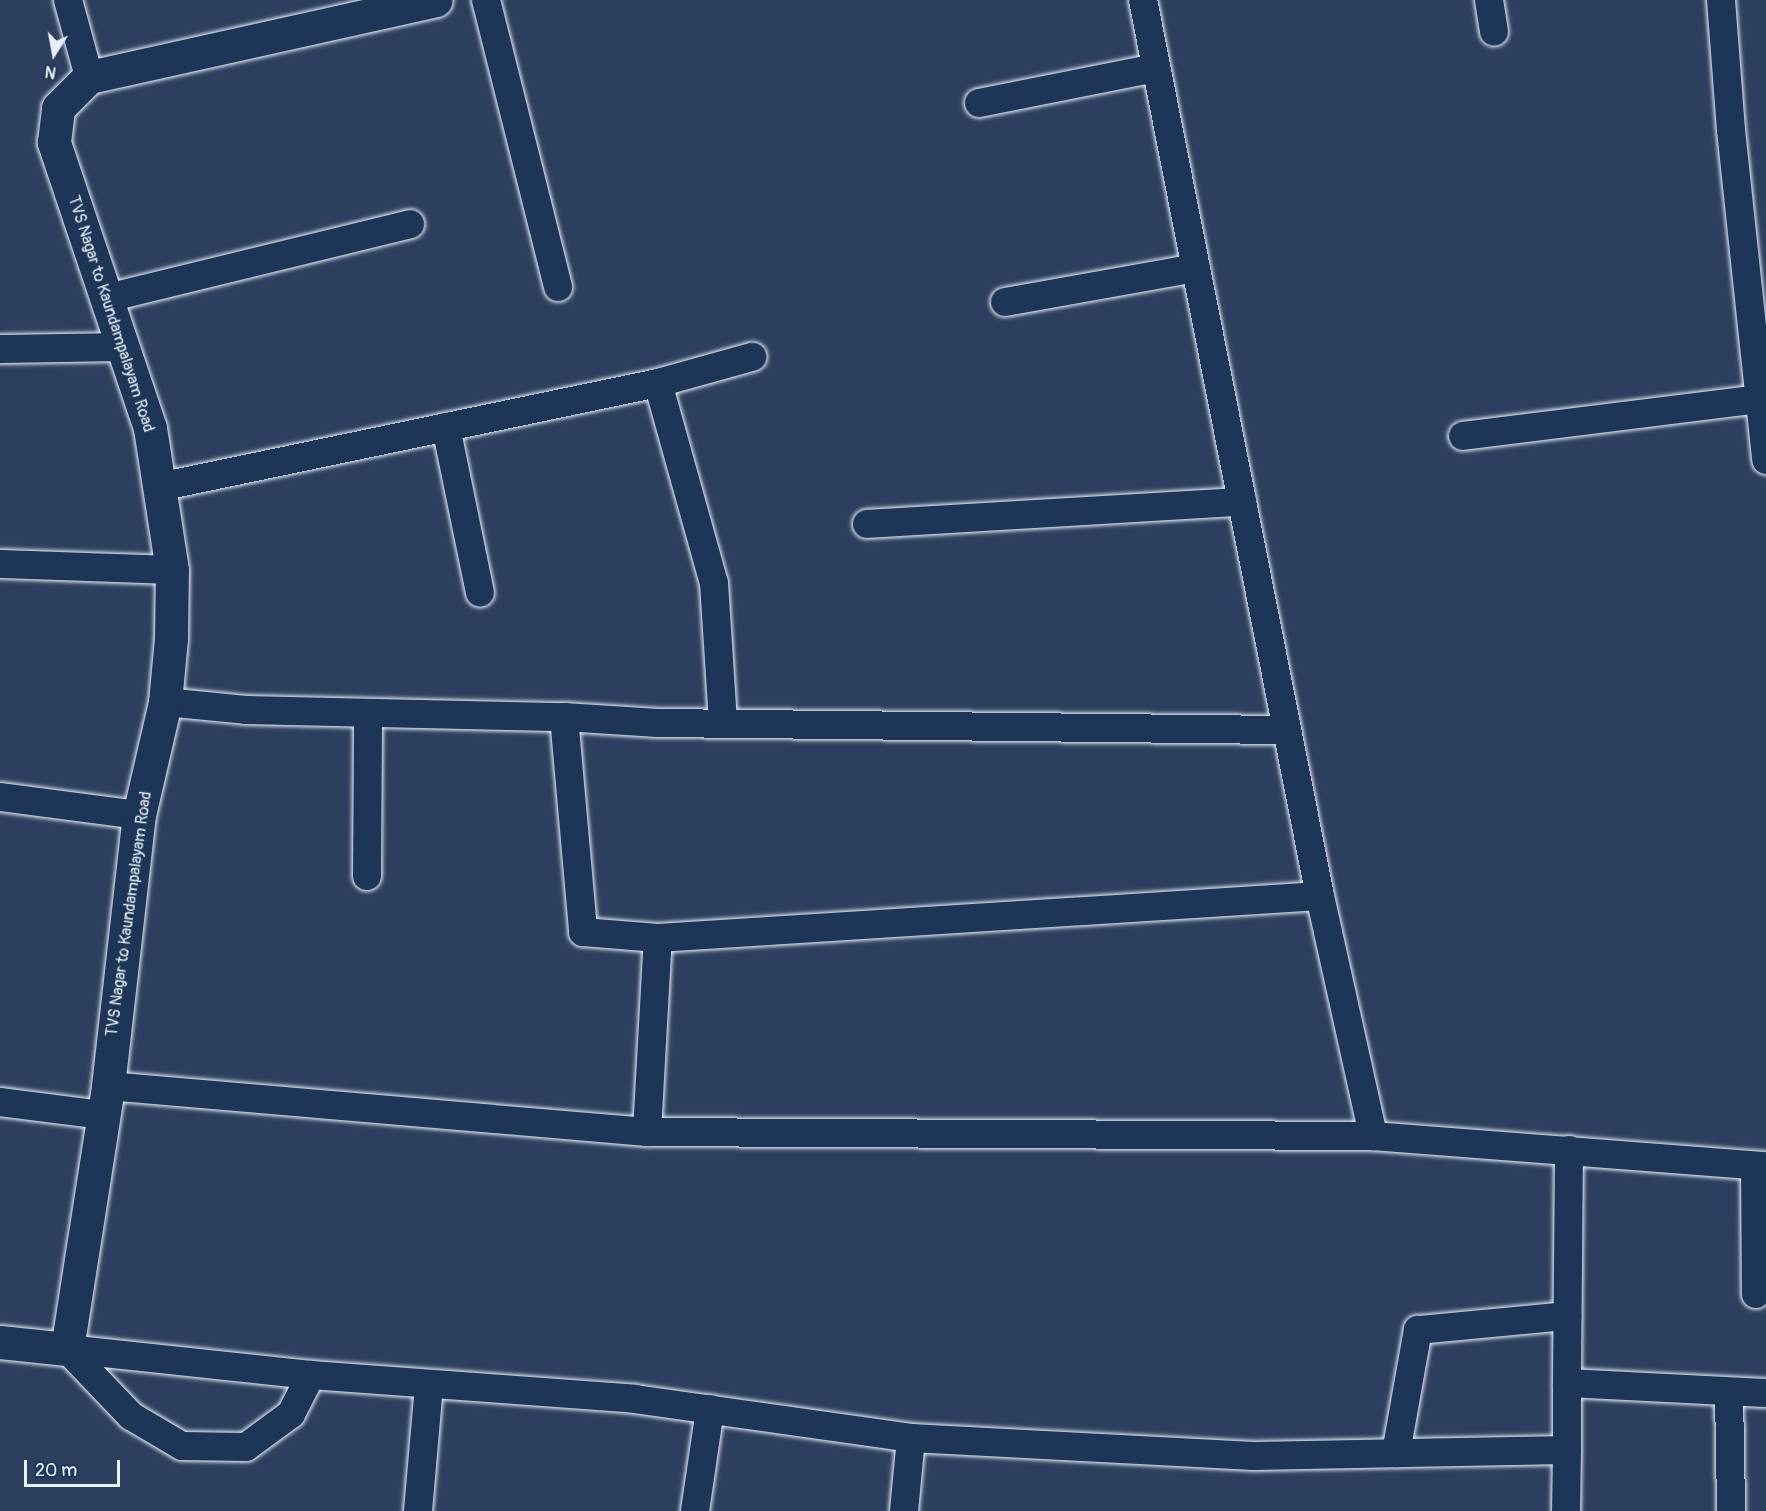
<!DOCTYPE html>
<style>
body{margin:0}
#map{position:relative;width:1766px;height:1511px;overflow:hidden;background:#2d3f5e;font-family:Pangolin,sans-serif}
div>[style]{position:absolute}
.roads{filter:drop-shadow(0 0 2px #e8f1f8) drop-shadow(0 0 2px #e8f1f8)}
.minor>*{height:28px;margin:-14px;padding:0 14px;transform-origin:14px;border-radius:14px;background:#1d3557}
.tertiary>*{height:33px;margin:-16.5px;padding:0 16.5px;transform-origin:16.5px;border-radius:16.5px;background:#1d3557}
span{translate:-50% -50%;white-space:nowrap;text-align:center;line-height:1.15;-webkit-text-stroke:4.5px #1d3557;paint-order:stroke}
.street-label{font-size:16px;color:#e8f1f8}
.north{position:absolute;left:24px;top:24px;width:60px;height:60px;-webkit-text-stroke:4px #1d3557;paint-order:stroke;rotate:191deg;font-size:16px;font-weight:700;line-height:24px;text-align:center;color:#e8f1f8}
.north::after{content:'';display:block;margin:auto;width:21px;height:27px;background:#e8f1f8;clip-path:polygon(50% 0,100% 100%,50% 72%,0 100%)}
.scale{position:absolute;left:24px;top:1460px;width:96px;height:27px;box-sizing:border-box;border:3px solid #e8f1f8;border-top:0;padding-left:8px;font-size:18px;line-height:21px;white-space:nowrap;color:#e8f1f8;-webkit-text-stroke:4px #1d3557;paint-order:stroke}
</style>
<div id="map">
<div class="roads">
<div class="minor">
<i style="left:68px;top:0;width:80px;rotate:74.7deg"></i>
<i style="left:486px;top:0;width:296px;rotate:75.9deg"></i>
<i style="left:1143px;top:0;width:913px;rotate:78.83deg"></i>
<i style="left:1320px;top:896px;width:246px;rotate:77.5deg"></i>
<i style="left:1489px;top:0;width:32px;rotate:81deg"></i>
<i style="left:1721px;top:0;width:130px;rotate:85.6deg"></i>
<i style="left:1731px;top:130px;width:332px;rotate:83.9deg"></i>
<i style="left:979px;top:103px;width:180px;rotate:-11.2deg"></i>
<i style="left:107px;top:298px;width:312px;rotate:-13.7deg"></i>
<i style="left:1005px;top:302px;width:194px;rotate:-10.1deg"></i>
<i style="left:0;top:349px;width:123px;rotate:-0.9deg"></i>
<i style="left:658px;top:383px;width:98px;rotate:-15.5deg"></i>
<i style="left:446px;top:427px;width:169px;rotate:78.4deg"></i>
<i style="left:1463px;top:436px;width:298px;rotate:-7.1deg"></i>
<i style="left:159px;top:487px;width:510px;rotate:-11.77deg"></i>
<i style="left:658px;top:383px;width:208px;rotate:74.4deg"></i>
<i style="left:714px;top:583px;width:141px;rotate:86.3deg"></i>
<i style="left:867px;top:524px;width:376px;rotate:-3.4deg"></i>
<i style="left:0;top:564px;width:172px;rotate:2deg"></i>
<i style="left:165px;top:702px;width:81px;rotate:5.6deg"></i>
<i style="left:246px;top:710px;width:318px;rotate:1.3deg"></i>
<i style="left:564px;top:717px;width:94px;rotate:3.7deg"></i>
<i style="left:658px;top:723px;width:629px;rotate:0.64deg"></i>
<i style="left:564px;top:717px;width:216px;rotate:84.9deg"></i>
<i style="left:583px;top:932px;width:75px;rotate:4.6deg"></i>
<i style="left:658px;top:938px;width:663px;rotate:-3.63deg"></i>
<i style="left:0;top:797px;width:140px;rotate:7.4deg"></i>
<i style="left:367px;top:876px;width:162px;rotate:-89.6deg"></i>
<i style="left:108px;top:1086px;width:541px;rotate:4.88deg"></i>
<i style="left:647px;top:1132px;width:726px;rotate:0.32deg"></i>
<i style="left:1373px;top:1136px;width:394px;rotate:4.4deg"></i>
<i style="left:0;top:1102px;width:104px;rotate:7.2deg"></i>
<i style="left:647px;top:1132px;width:194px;rotate:-86.8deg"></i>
<i style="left:1569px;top:1150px;width:233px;rotate:90.5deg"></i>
<i style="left:1567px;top:1383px;width:199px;rotate:2.9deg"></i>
<i style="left:1755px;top:1166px;width:128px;rotate:89.6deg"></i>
<i style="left:67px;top:1349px;width:245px;rotate:6.1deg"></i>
<i style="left:311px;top:1375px;width:325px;rotate:4.2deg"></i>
<i style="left:635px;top:1399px;width:279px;rotate:8deg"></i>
<i style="left:911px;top:1438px;width:343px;rotate:3deg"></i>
<i style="left:1254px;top:1456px;width:313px;rotate:-1.1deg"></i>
<i style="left:1567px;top:1450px;width:61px;rotate:90.9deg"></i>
<i style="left:67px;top:1349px;width:93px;rotate:46.3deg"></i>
<i style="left:131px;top:1416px;width:59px;rotate:30.5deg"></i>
<i style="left:182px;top:1446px;width:64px;rotate:0.9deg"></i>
<i style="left:246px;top:1447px;width:56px;rotate:-36.3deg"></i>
<i style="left:291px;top:1414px;width:44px;rotate:-62.9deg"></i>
<i style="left:1567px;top:1383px;width:67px;rotate:90deg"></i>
<i style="left:1729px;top:1392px;width:119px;rotate:89deg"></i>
<i style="left:1396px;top:1453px;width:125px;rotate:-79.9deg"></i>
<i style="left:1418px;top:1330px;width:150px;rotate:-5.4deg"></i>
<i style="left:418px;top:1511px;width:127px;rotate:-85deg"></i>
<i style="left:695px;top:1511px;width:103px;rotate:-81.6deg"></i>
<i style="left:904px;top:1511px;width:73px;rotate:-84.5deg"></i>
</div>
<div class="tertiary">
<i style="left:0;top:1342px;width:67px;rotate:6deg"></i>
<i style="left:67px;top:1349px;width:266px;rotate:-81.1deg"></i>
<i style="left:108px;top:1086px;width:273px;rotate:-83.5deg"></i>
<i style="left:139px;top:815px;width:116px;rotate:-77deg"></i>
<i style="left:165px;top:702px;width:64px;rotate:-84.6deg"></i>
<i style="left:171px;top:638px;width:68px;rotate:-89.2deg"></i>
<i style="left:172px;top:570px;width:144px;rotate:-98.8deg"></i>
<i style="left:150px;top:428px;width:302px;rotate:-108.6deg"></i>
<i style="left:54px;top:142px;width:34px;rotate:-83deg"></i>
<i style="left:58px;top:108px;width:44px;rotate:-45deg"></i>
<i style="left:89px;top:77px;width:355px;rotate:-12.5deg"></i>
</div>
</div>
<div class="street-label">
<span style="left:111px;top:314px;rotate:72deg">TVS Nagar to Kaundampalayam Road</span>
<span style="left:129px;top:914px;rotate:-82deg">TVS Nagar to Kaundampalayam Road</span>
</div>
<div class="north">N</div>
<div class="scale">20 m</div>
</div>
